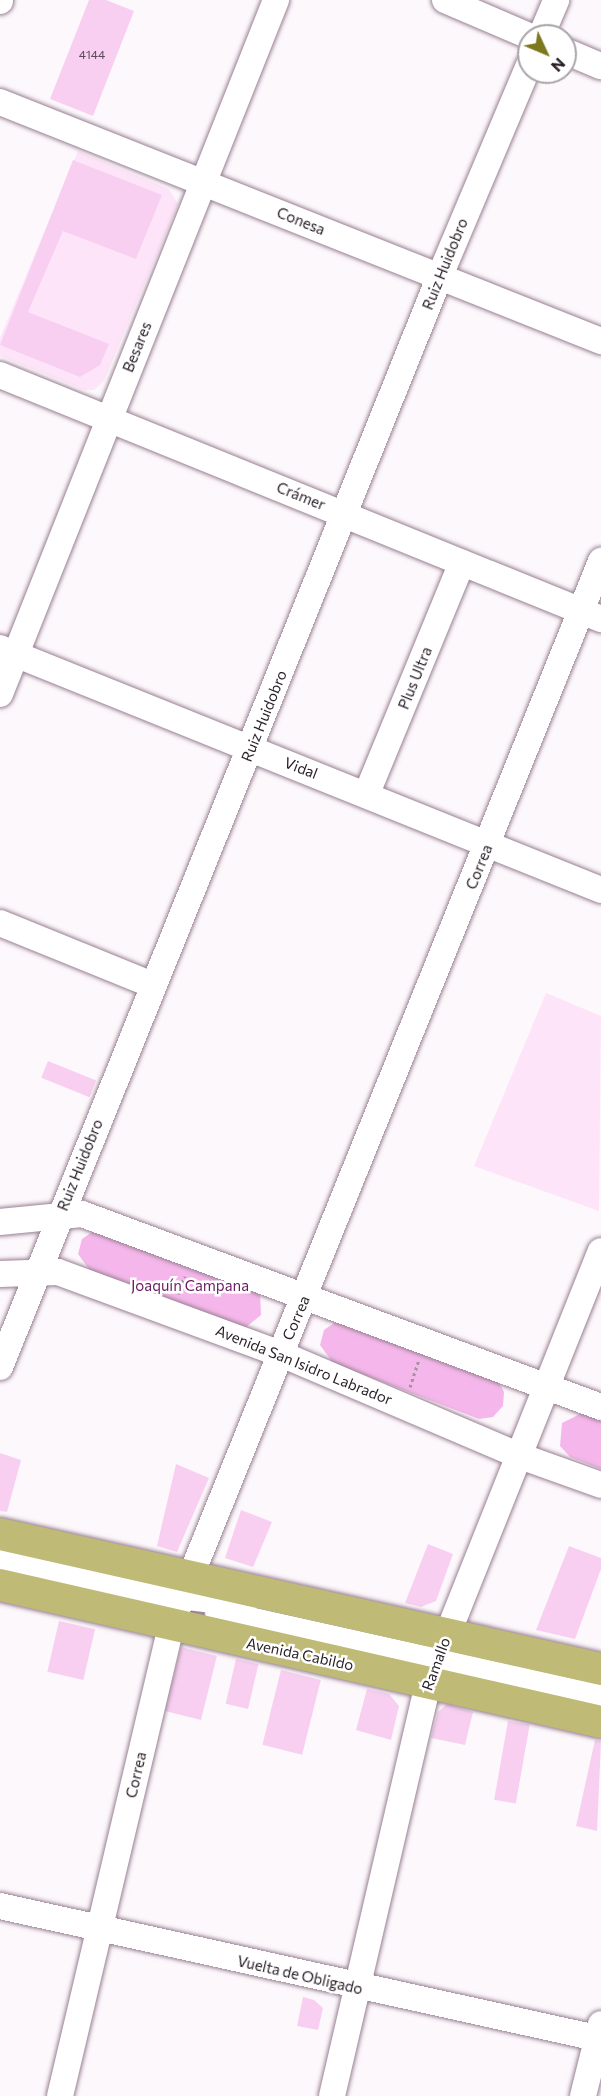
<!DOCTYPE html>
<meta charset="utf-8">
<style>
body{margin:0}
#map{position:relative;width:601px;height:2096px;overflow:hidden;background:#fdf8fc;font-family:Commissioner,sans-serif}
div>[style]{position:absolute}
.built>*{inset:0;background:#fee4f9}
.green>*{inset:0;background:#f5b7eb}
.building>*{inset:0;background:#f8cff1;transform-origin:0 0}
.path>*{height:3px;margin-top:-1.5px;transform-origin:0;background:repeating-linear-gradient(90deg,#9d969c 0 3px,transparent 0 6px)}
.roads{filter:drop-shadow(0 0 2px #988093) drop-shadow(0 0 2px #988093)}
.minor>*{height:26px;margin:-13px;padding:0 13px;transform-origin:13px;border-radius:13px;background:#fff}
.major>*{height:32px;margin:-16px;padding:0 16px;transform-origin:16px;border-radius:16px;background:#bfbb77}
span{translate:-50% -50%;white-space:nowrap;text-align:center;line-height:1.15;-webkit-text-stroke:5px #fff;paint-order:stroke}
.number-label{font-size:12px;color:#5b4a59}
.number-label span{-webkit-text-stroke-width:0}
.street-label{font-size:15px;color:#271e26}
.park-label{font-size:15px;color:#671b60}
.north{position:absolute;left:517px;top:24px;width:60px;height:60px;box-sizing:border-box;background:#fff;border:2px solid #a9a5a8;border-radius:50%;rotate:134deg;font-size:16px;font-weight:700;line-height:24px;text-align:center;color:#271e26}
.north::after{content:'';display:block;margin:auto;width:21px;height:27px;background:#7e781d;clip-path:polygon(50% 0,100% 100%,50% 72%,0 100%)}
</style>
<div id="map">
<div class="built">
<i style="clip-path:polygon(78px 151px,169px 189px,178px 204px,104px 381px,94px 390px,84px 390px,0 356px,0 338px)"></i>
<i style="clip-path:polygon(546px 993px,601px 1016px,599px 1211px,474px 1166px)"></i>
</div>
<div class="green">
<i style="clip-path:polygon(95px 1230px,260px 1293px,261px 1315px,245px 1328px,91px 1272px,78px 1254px,82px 1239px)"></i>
<i style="clip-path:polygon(337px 1321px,497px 1379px,504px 1392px,503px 1406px,493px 1417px,479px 1419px,333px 1363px,320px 1345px,324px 1330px)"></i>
<i style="clip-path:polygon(582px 1413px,601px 1419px,601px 1469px,570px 1457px,560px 1446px,562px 1423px)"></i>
</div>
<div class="building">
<i style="clip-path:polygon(89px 0,106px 0,134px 11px,93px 116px,50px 99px)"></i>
<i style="clip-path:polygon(73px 160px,162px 195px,136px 259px,63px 231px,28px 312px,109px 344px,100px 365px,80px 377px,0 345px)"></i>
<i style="left:48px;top:1061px;width:52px;height:18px;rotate:22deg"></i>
<i style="clip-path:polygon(0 1453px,21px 1460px,7px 1512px,0 1511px)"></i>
<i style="clip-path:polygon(176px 1464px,209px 1478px,177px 1552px,157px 1546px)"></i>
<i style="clip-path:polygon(241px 1510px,272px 1522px,253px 1567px,225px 1558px)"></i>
<i style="clip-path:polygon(428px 1544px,453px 1554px,436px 1601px,421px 1607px,405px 1603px)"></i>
<i style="clip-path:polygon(569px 1546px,601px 1558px,601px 1569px,575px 1639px,536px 1630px)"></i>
<i style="left:59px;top:1621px;width:37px;height:52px;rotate:13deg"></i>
<i style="left:181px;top:1647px;width:37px;height:66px;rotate:14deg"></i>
<i style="left:236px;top:1659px;width:23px;height:46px;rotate:13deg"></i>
<i style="left:281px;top:1670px;width:41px;height:77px;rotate:14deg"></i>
<i style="clip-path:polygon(367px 1689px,389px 1694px,399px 1706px,391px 1740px,356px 1730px)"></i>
<i style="clip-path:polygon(447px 1704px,473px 1712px,465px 1745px,431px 1738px,438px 1712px)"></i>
<i style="left:508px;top:1721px;width:22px;height:80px;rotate:10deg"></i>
<i style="clip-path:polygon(595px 1740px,601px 1741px,597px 1831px,576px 1826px)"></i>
<i style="clip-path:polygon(303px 1997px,314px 2000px,323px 2008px,318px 2030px,297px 2026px)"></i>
</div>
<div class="path">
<i style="left:178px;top:1294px;width:19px;rotate:-69deg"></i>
<i style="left:410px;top:1387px;width:28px;rotate:-72deg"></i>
</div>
<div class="roads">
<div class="minor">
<i style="left:445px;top:0;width:91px;rotate:23.2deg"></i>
<i style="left:0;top:1px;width:1px;rotate:-90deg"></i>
<i style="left:541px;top:36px;width:39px;rotate:-67deg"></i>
<i style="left:565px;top:51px;width:39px;rotate:23deg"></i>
<i style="left:0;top:102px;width:647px;rotate:21.69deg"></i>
<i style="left:0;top:375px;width:649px;rotate:22.1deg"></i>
<i style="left:0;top:648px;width:648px;rotate:21.93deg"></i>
<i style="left:0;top:694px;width:747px;rotate:-68.31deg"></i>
<i style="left:367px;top:793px;width:249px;rotate:-67.6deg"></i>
<i style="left:0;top:923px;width:165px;rotate:22.1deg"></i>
<i style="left:0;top:1222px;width:82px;rotate:-5.6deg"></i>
<i style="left:82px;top:1214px;width:554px;rotate:20.4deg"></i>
<i style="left:0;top:1274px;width:58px;rotate:-2deg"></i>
<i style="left:58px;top:1272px;width:238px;rotate:20.2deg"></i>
<i style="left:281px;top:1354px;width:260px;rotate:23.1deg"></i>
<i style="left:520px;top:1456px;width:86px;rotate:19.7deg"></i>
<i style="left:0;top:1367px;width:1174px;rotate:-68.04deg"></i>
<i style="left:439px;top:278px;width:231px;rotate:-67.1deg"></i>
<i style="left:0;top:1557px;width:159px;rotate:13.1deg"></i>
<i style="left:155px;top:1593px;width:90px;rotate:7deg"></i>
<i style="left:218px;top:1613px;width:392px;rotate:12.5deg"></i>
<i style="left:0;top:1906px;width:616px;rotate:12.48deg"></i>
<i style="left:60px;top:2096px;width:484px;rotate:-76.7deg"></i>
<i style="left:171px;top:1625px;width:1148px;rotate:-67.99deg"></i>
<i style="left:332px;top:2096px;width:424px;rotate:-76.9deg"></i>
<i style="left:428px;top:1683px;width:465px;rotate:-68.2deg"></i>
<i style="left:583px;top:2096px;width:74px;rotate:-76deg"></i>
</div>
<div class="major">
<i style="left:0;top:1534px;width:616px;rotate:12.66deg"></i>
<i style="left:0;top:1585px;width:616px;rotate:12.84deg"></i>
</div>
</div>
<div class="number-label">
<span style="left:92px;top:55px">4144</span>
</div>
<div class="street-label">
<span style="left:301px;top:221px;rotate:22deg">Conesa</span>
<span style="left:445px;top:264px;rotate:-68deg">Ruiz Huidobro</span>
<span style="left:137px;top:347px;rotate:-68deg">Besares</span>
<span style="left:301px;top:496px;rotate:22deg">Crámer</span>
<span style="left:415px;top:678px;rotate:-68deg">Plus Ultra</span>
<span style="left:264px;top:716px;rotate:-68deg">Ruiz Huidobro</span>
<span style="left:301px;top:768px;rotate:21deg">Vidal</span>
<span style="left:479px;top:867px;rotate:-68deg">Correa</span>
<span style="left:80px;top:1165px;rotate:-68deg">Ruiz Huidobro</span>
<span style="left:296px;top:1318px;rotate:-67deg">Correa</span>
<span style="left:304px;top:1365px;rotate:22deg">Avenida San Isidro Labrador</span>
<span style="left:300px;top:1654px;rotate:12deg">Avenida Cabildo</span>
<span style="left:436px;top:1664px;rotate:-70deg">Ramallo</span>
<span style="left:136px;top:1775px;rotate:-77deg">Correa</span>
<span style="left:300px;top:1975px;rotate:13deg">Vuelta de Obligado</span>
</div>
<div class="park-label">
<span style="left:190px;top:1286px">Joaquín Campana</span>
</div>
<div class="north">N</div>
</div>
